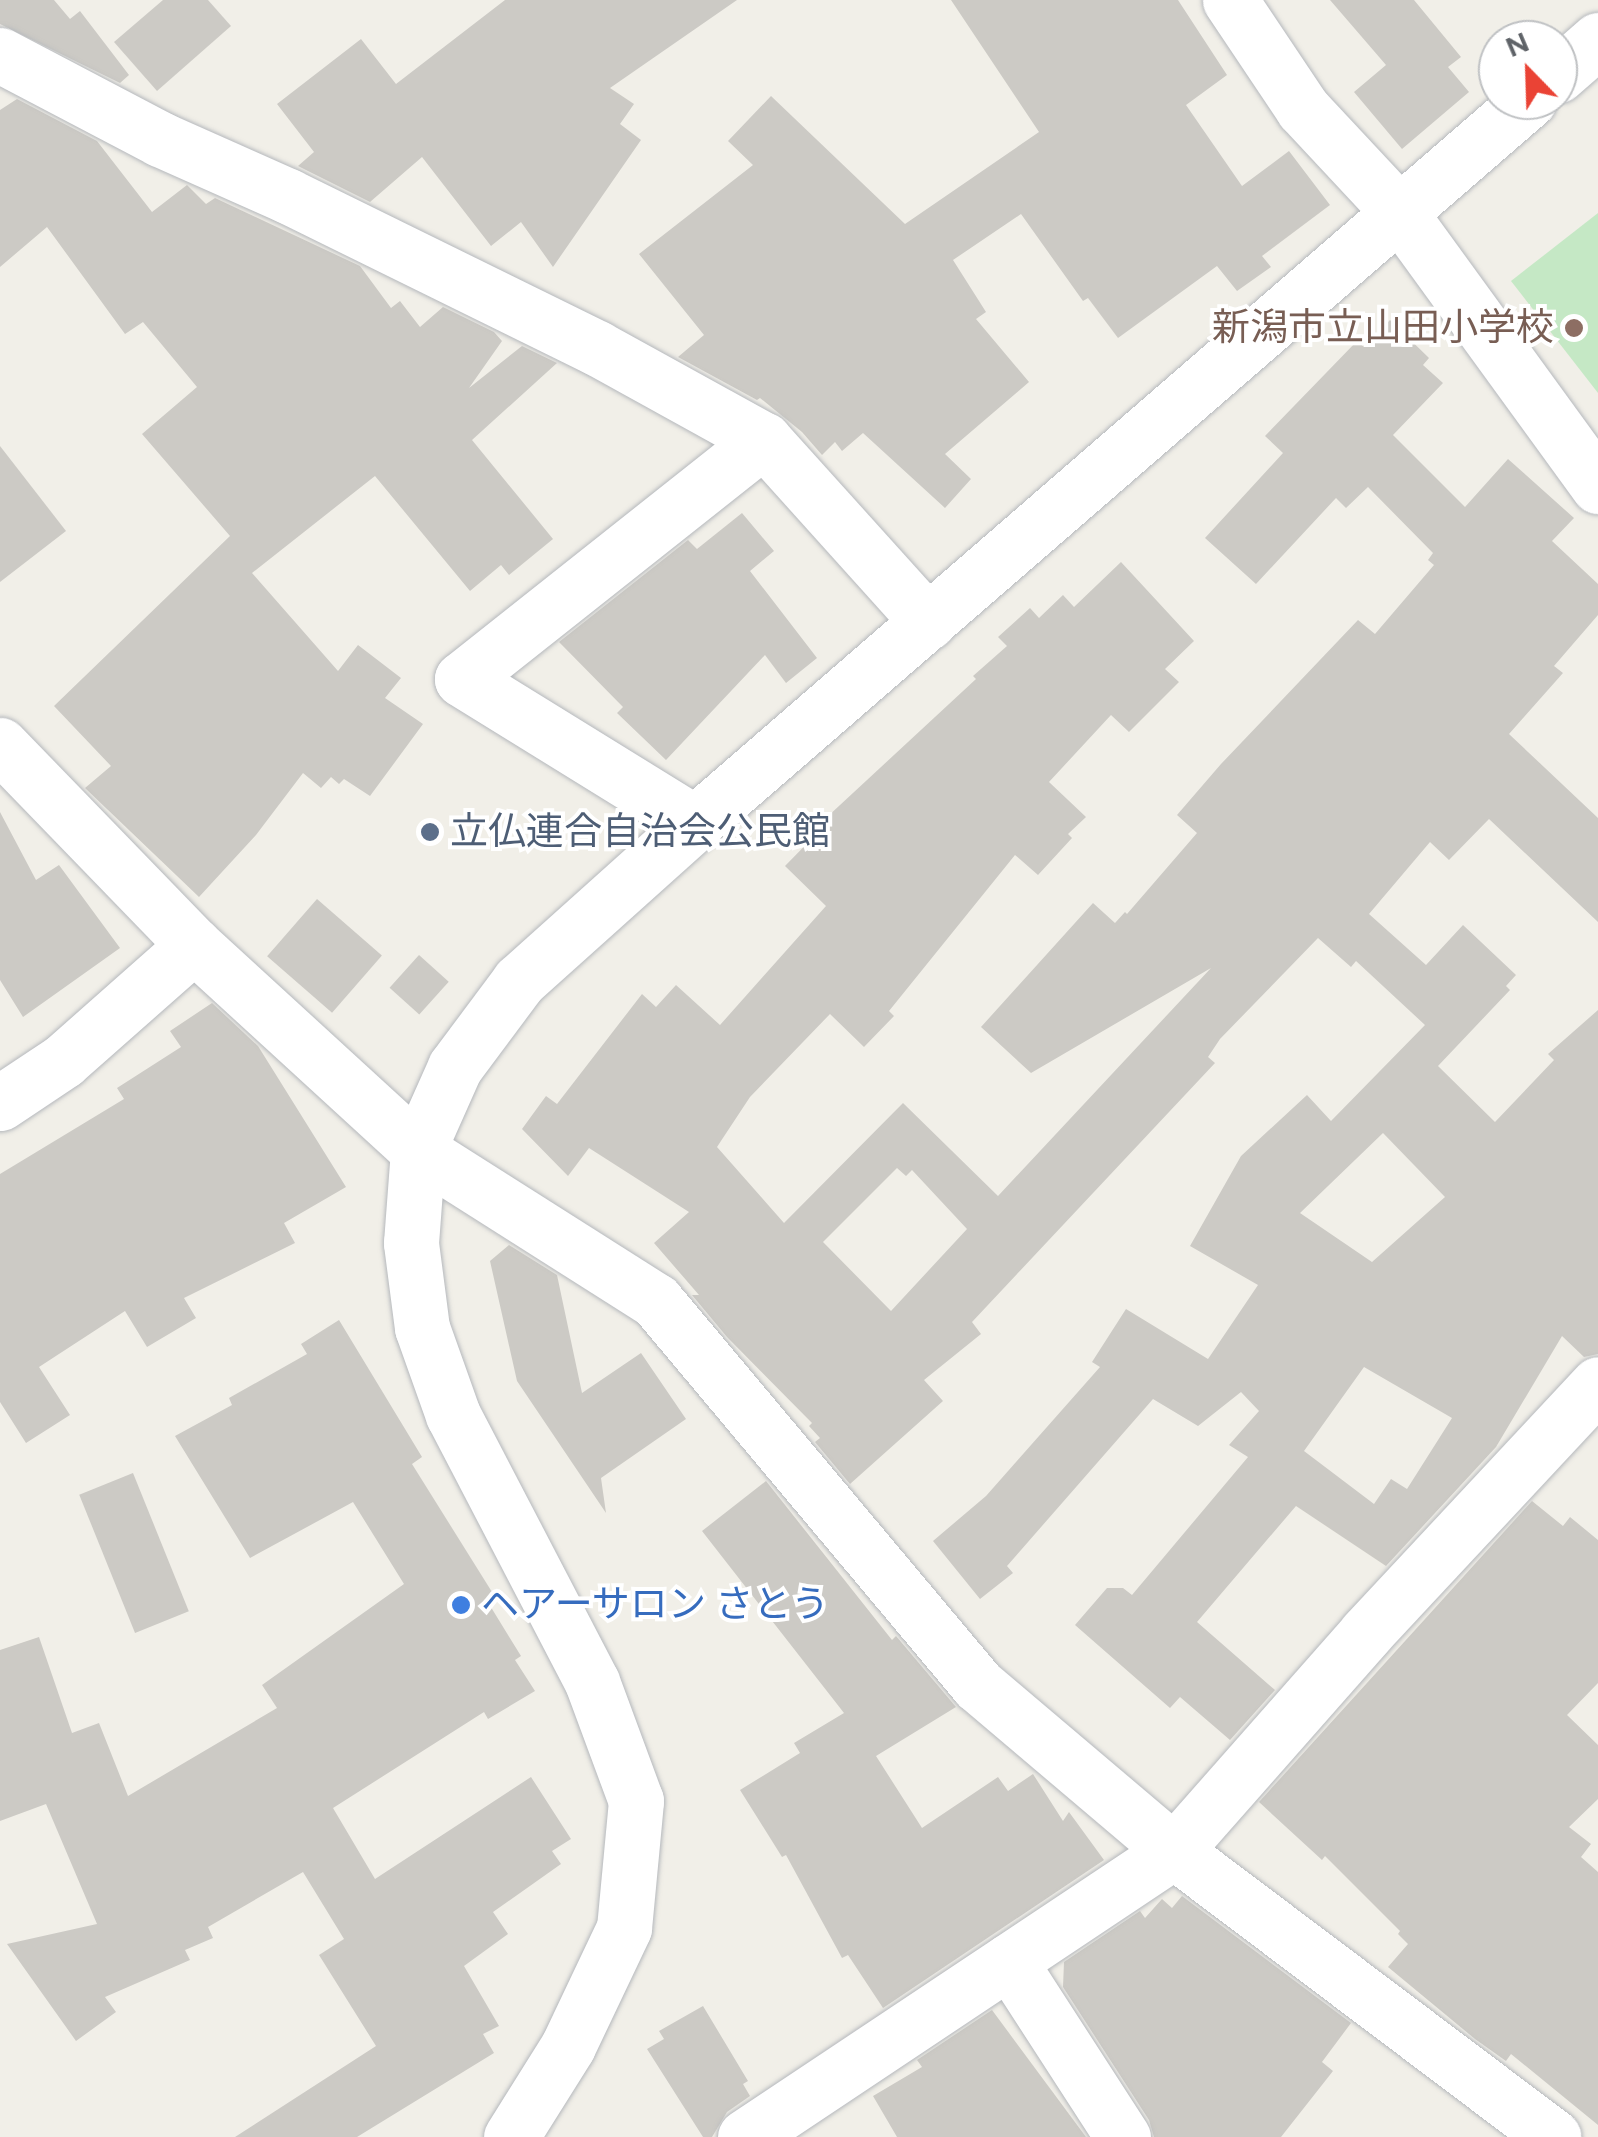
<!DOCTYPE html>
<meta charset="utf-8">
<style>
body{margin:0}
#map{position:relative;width:1598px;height:2137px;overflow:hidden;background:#f1efe8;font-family:Figtree,"Noto Sans JP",sans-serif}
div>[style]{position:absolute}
.green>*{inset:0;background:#c5e8c5}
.building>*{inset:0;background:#cccac5;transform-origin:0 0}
.roads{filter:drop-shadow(0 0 2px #b5b8bc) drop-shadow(0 0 2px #b5b8bc)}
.street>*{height:55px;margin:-27.5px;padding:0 27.5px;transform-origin:27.5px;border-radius:27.5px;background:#fff}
.secondary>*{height:55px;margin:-27.5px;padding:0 27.5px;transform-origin:27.5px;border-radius:27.5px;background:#fff}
.dots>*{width:28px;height:28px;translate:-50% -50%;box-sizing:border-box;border:5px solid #fff;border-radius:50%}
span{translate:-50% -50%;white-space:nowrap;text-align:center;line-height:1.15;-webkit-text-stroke:8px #fff;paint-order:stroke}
.education-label{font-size:38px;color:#785e54}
.right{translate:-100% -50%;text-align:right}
.service-label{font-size:38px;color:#4e5e75}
.left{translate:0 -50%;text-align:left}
.shop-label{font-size:38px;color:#366cbe}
.north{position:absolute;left:1478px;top:20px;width:100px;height:100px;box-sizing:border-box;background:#fff;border:2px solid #bfc1c3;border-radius:50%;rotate:337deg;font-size:28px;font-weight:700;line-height:40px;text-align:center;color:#5f6368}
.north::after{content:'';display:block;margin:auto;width:35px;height:45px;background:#ea4335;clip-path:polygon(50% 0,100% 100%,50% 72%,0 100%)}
</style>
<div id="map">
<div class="green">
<i style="clip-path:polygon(1598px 213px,1598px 393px,1511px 281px)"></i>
</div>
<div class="building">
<i style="clip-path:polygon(0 0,54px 0,70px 19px,80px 11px,129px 75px,120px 83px,0 24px)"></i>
<i style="clip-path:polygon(163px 0,208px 0,231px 26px,157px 91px,114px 42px)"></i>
<i style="clip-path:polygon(505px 0,737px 0,610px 88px,634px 104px,620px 124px,641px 140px,553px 267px,521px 222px,491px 246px,422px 157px,370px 202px,298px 166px,314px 152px,277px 104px,361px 39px,396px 84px)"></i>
<i style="clip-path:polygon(951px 0,1178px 0,1227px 75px,1186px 105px,1242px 186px,1289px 151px,1330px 205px,1262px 256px,1271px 267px,1237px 291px,1217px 266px,1118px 338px,1088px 298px,1083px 301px,1021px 214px,953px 260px,986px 312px,976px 319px,1029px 382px,945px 454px,971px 479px,945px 508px,863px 433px,842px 451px,835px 442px,822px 455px,802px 432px,760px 398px,757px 400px,678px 357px,704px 335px,639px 254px,753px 165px,728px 141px,771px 96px,905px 224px,1039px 132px)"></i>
<i style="clip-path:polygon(1330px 0,1414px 0,1461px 57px,1448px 67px,1469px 92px,1402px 149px,1354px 92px,1386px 65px)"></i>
<i style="clip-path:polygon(17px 99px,97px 141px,152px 212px,187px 185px,206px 204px,215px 198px,360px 266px,391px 308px,400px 301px,420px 327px,443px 307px,494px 332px,502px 341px,469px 388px,522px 346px,557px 363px,472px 440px,553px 539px,509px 575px,501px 565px,470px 591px,375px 476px,252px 573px,338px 671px,358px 645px,401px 678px,385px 698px,423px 724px,370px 796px,344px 779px,339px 784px,331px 777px,321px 788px,303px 773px,256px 835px,199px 897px,85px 788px,111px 766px,54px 706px,230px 536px,142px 434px,197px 387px,143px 322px,125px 334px,47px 227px,0 267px,0 110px)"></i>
<i style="clip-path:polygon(evenodd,1390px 320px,1429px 358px,1423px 365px,1443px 383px,1393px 435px,1465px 507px,1508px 459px,1574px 518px,1552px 541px,1598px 584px,1598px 615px,1554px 666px,1563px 673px,1509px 734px,1598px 818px,1598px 922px,1489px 819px,1449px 860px,1430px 842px,1369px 914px,1426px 965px,1463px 925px,1516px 975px,1506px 986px,1510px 990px,1438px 1066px,1495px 1122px,1554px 1060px,1548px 1054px,1598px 1010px,1598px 1354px,1584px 1357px,1562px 1336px,1496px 1447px,1386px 1566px,1296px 1506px,1197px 1622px,1275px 1690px,1230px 1740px,1180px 1697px,1170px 1708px,1075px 1625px,1107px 1588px,1123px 1588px,1132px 1595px,1248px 1457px,1229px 1445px,1259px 1411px,1241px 1392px,1198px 1426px,1153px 1399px,1007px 1566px,1013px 1573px,980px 1599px,933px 1541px,986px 1496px,1100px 1367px,1092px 1362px,1126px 1309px,1208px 1359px,1258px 1285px,1190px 1246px,1241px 1156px,1307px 1095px,1331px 1121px,1425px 1025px,1356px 961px,1351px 967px,1318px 938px,1220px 1039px,1208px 1057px,1215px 1063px,972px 1322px,981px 1334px,924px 1380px,943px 1401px,850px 1484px,815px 1442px,820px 1438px,809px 1426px,812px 1423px,727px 1337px,692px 1295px,699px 1295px,654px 1243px,689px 1212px,589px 1148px,568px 1176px,522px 1129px,546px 1096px,557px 1104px,642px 994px,656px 1007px,676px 985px,720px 1025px,826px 906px,785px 866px,829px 821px,826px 818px,976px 679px,973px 676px,1007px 646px,998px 637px,1030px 608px,1039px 618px,1063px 595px,1074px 607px,1121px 562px,1194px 641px,1165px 669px,1179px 682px,1129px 732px,1111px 715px,1049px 782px,1086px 817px,1068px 834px,1072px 838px,1038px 875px,1015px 855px,889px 1011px,894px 1016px,864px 1047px,830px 1014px,750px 1097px,717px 1147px,784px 1223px,903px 1103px,998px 1196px,1211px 968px,1031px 1073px,981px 1027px,1093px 903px,1115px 923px,1125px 912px,1127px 914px,1197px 833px,1177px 815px,1221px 764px,1358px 620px,1375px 634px,1434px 565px,1428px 560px,1433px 553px,1368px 487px,1346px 508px,1336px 498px,1256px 584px,1205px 538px,1283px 453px,1265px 436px,1357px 341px,1364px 347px,1390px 320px,1383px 1133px,1445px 1197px,1372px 1262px,1300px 1213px,1383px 1133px,1390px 320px,897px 1168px,906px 1176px,912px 1170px,967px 1229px,891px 1311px,823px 1242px,897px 1168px,1390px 320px,1364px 1367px,1452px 1418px,1407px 1489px,1391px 1479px,1374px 1504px,1304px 1451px,1364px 1367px)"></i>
<i style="clip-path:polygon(0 446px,66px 531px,0 582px)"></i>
<i style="clip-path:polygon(742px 513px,774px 551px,750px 571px,817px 658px,786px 683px,765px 655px,666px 760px,617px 713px,623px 707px,559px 642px,688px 540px,697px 549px)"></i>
<i style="clip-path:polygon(0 812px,36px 880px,59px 865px,120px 948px,23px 1017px,0 980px)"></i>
<i style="left:317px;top:899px;width:86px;height:76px;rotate:41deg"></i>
<i style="left:419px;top:955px;width:40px;height:44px;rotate:42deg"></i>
<i style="clip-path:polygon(212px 1003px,258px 1046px,346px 1187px,284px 1223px,295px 1243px,184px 1298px,196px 1318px,147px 1347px,125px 1311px,39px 1367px,70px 1415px,26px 1443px,0 1402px,0 1174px,124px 1099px,117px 1088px,181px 1047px,170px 1031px)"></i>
<i style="clip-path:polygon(509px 1245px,557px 1275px,582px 1393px,641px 1353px,686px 1419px,601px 1478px,606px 1513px,517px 1381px,490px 1261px)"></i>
<i style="clip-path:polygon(339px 1320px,422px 1457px,412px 1464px,497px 1600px,489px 1604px,521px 1656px,515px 1660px,535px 1691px,488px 1719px,484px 1712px,333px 1808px,375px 1879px,531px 1777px,571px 1839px,552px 1851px,561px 1864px,493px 1912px,508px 1934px,464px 1966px,499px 2026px,483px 2034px,494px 2053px,357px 2137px,235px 2137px,376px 2046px,319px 1955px,344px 1939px,303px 1872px,208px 1927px,213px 1938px,185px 1950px,190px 1960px,105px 1997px,116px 2012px,76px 2041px,7px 1944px,97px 1924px,46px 1804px,0 1821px,0 1650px,39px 1637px,72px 1733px,99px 1723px,128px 1796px,277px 1708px,262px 1685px,404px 1584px,353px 1502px,250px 1558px,175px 1436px,232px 1405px,229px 1398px,307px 1354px,301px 1344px)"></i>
<i style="left:133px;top:1473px;width:149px;height:58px;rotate:68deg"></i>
<i style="clip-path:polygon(766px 1481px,892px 1640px,896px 1636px,956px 1707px,876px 1756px,922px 1828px,998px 1777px,1008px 1791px,1033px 1774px,1063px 1821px,1069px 1812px,1104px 1860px,883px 2008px,848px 1955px,842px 1958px,786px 1855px,782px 1857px,740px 1790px,800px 1753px,794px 1743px,844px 1713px,702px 1531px)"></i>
<i style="clip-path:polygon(1532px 1501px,1563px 1526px,1570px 1517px,1598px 1540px,1598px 1683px,1567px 1715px,1598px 1745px,1598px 1799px,1569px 1827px,1591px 1844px,1581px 1857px,1598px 1872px,1598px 2125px,1511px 2054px,1506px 2061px,1475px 2039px,1388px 1967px,1408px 1944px,1398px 1934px,1400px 1931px,1325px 1856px,1322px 1860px,1259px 1802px)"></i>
<i style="clip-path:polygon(1182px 1896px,1351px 2023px,1322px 2062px,1333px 2071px,1281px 2137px,1154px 2137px,1149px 2120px,1063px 1987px,1064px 1962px,1140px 1911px,1145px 1918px,1162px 1899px,1172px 1908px)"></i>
<i style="clip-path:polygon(703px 2006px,748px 2081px,743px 2084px,750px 2096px,727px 2112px,712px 2137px,703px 2137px,647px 2049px,664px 2039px,659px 2031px)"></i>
<i style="clip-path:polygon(992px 2010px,1086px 2137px,897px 2137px,873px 2096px,922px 2067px,917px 2060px)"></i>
</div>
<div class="roads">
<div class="street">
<i style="left:1230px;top:0;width:131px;rotate:56.2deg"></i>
<i style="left:1303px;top:109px;width:141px;rotate:47deg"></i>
<i style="left:1399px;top:212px;width:339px;rotate:54deg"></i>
<i style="left:0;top:55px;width:181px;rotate:27.7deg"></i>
<i style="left:160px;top:139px;width:140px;rotate:24deg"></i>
<i style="left:288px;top:196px;width:344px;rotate:26.2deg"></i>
<i style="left:597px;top:348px;width:191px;rotate:28.9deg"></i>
<i style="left:764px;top:440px;width:245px;rotate:48deg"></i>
<i style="left:0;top:745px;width:279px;rotate:45.9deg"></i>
<i style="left:194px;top:945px;width:304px;rotate:42.5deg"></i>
<i style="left:418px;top:1150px;width:282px;rotate:32.4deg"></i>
<i style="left:656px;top:1301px;width:501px;rotate:50.02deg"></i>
<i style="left:978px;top:1685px;width:257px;rotate:40.3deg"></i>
<i style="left:1174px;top:1851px;width:475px;rotate:37deg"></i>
<i style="left:695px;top:823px;width:274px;rotate:-148.3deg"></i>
<i style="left:462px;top:679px;width:385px;rotate:-38.4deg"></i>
<i style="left:0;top:1103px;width:76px;rotate:-33.7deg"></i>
<i style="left:63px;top:1061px;width:175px;rotate:-41.5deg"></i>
<i style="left:1009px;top:1961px;width:210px;rotate:57.1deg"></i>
<i style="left:745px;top:2137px;width:516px;rotate:-33.69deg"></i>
<i style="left:1174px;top:1851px;width:290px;rotate:-48.6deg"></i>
<i style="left:1366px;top:1633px;width:340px;rotate:-47deg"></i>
</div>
<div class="secondary">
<i style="left:1558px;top:75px;width:53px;rotate:-41.2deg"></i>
<i style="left:511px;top:2137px;width:107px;rotate:-57.9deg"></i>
<i style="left:568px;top:2046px;width:131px;rotate:-64.6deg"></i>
<i style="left:624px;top:1928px;width:128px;rotate:-84.6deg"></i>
<i style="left:636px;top:1801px;width:127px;rotate:-110.3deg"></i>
<i style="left:592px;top:1682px;width:301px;rotate:-117.5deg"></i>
<i style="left:453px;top:1415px;width:92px;rotate:-109.6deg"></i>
<i style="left:422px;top:1328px;width:86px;rotate:-97.4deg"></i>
<i style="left:411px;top:1243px;width:93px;rotate:-85.7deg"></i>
<i style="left:418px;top:1150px;width:91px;rotate:-66deg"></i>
<i style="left:455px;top:1067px;width:107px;rotate:-53.3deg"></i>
<i style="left:519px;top:981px;width:237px;rotate:-41.9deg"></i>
<i style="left:695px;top:823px;width:1104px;rotate:-40.92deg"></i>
</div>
</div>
<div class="dots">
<i style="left:1574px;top:328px;background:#8d6e63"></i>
<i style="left:430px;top:832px;background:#5c6f8a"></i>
<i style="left:461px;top:1605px;background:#3f7fe0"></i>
</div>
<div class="education-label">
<span class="right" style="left:1554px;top:328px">新潟市立山田小学校</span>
</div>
<div class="service-label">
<span class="left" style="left:450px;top:832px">立仏連合自治会公民館</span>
</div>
<div class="shop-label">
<span class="left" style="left:481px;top:1605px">ヘアーサロン さとう</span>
</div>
<div class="north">N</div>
</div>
